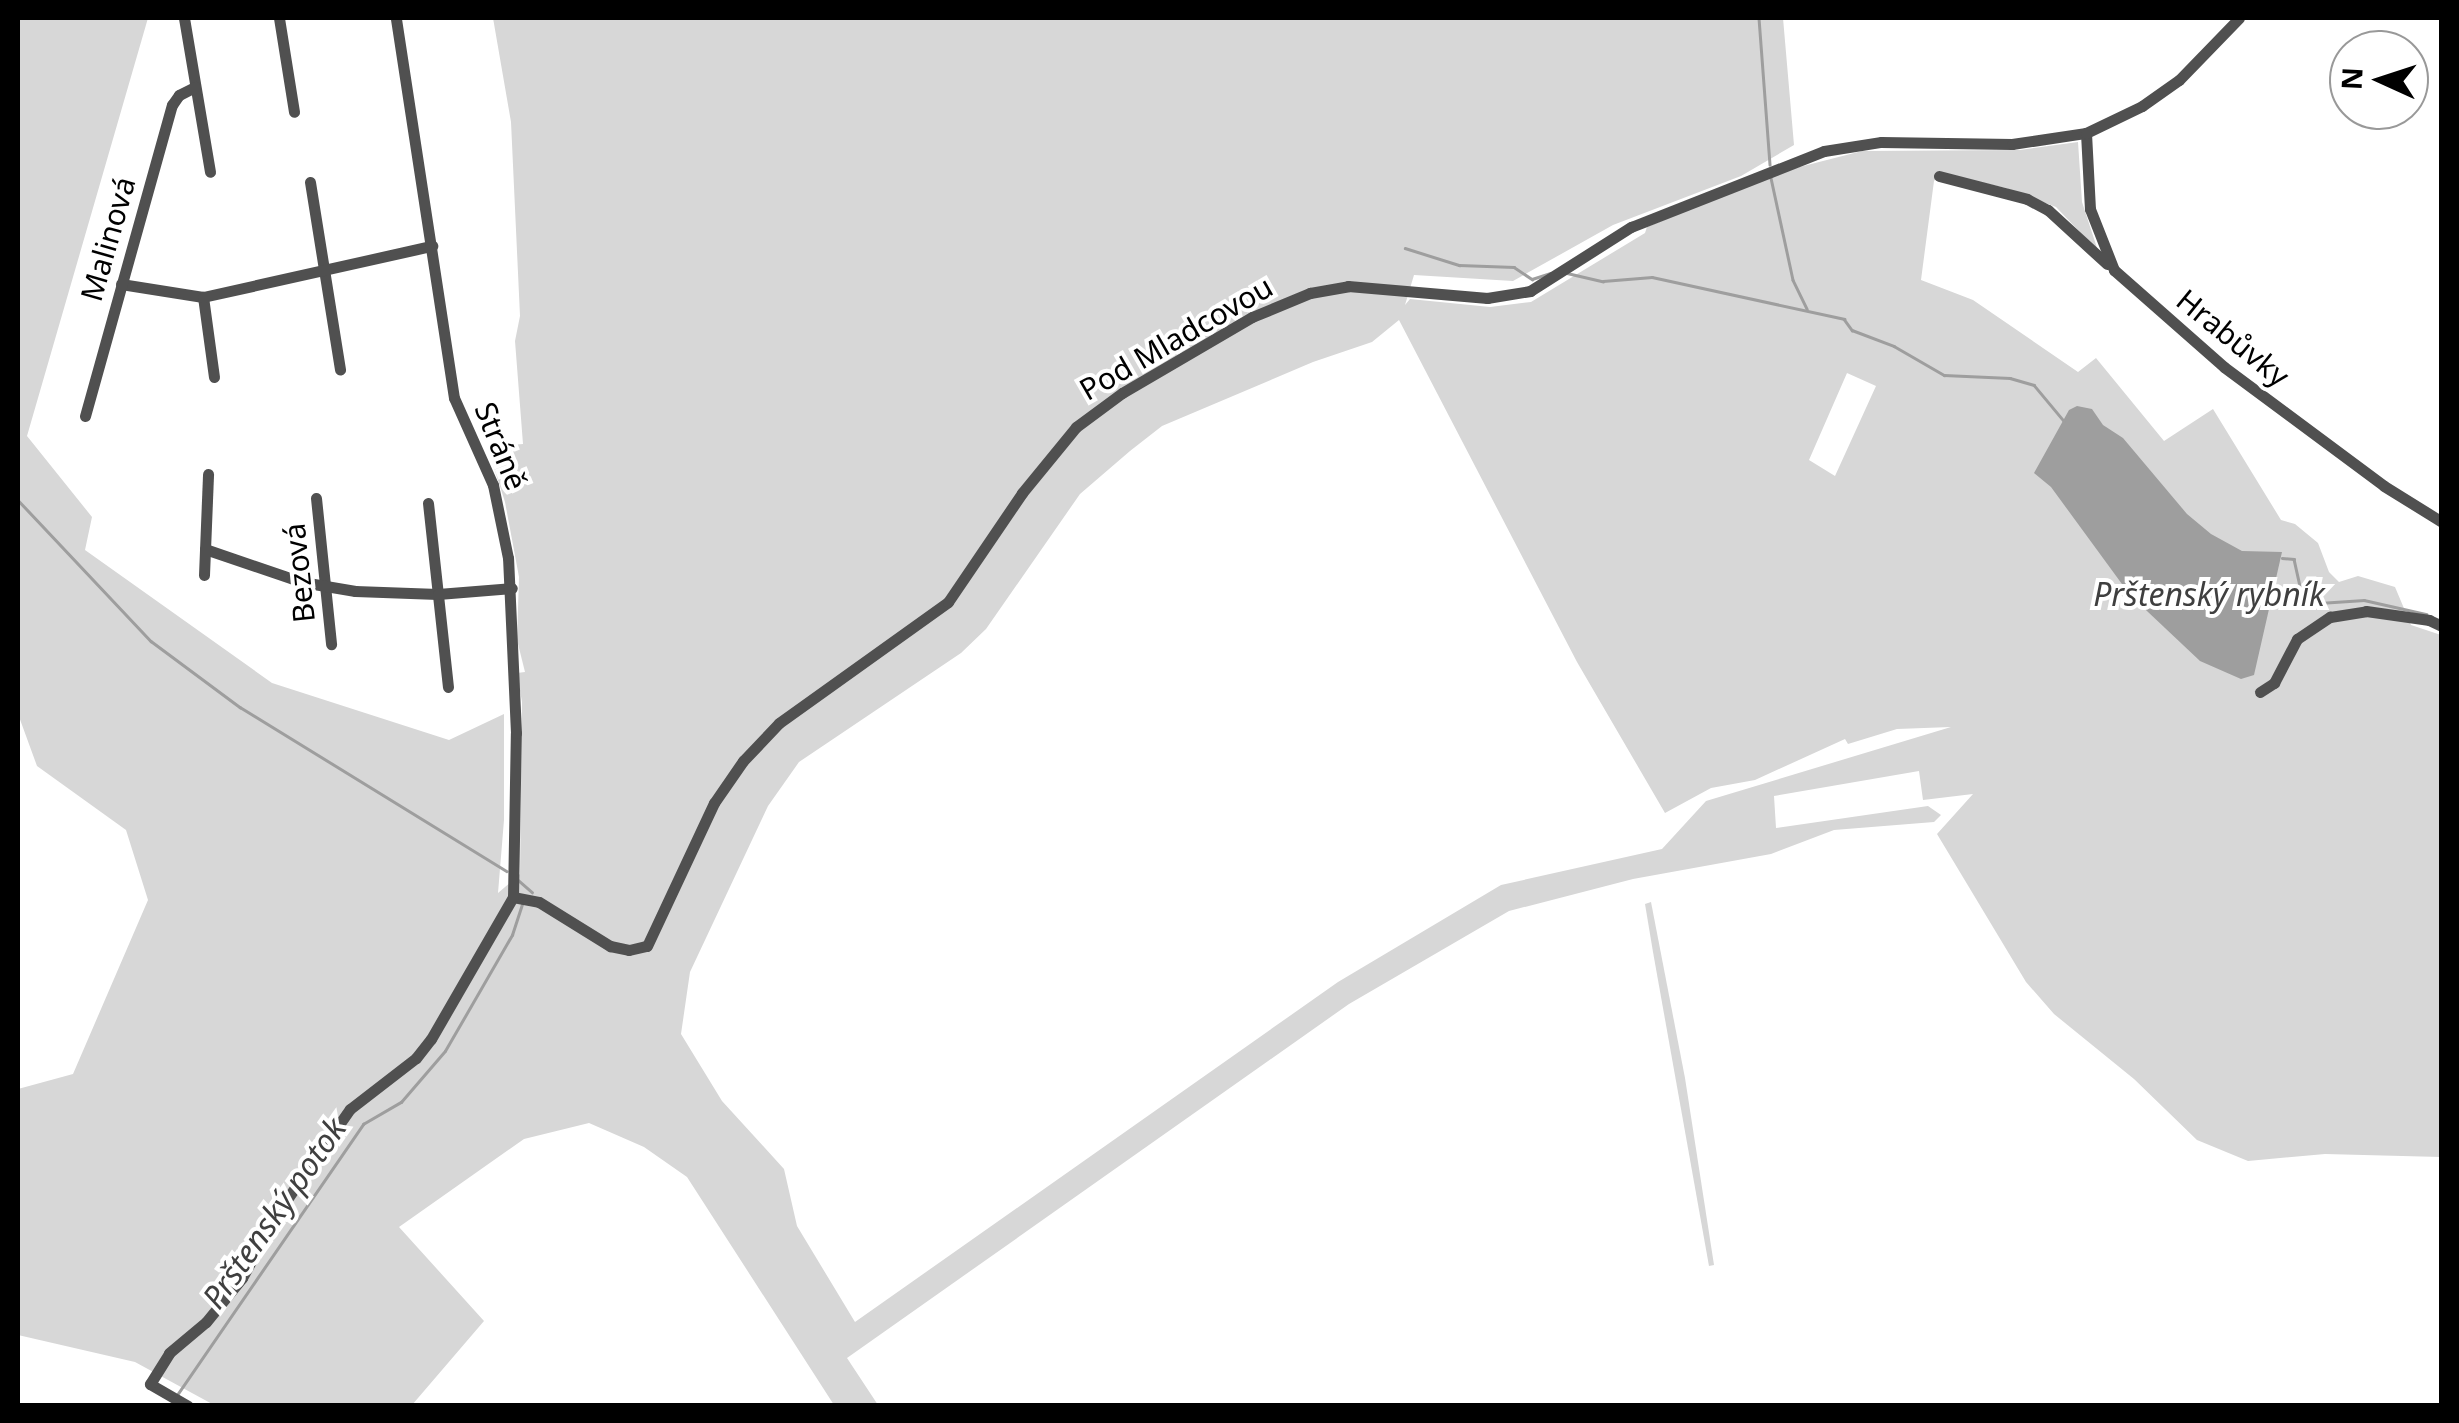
<!DOCTYPE html>
<meta charset="utf-8">
<style>
body{margin:0}
#map{position:relative;width:2459px;height:1423px;overflow:hidden;background:#fff;font-family:"Noto Sans",sans-serif}
div>[style]{position:absolute}
.green>*{inset:0;background:#d7d7d7}
.water>*{inset:0;background:#9e9e9e}
.stream>*{height:2.5px;margin:-1.25px;padding:0 1.25px;transform-origin:1.25px;border-radius:1.25px;background:#9e9e9e}
.minor>*{height:11px;margin:-5.5px;padding:0 5.5px;transform-origin:5.5px;border-radius:5.5px;background:#505050}
span{translate:-50% -50%;white-space:nowrap;text-align:center;line-height:1.15;-webkit-text-stroke:8px #fff;paint-order:stroke}
.street-label{font-size:30px;color:#000}
.water-label{font-size:32px;color:#3f3f3f;font-style:italic}
.frame{position:absolute;inset:0;border:20px solid #000;pointer-events:none}
.north{position:absolute;left:2329px;top:30px;width:100px;height:100px;box-sizing:border-box;background:#fff;border:2px solid #999;border-radius:50%;rotate:273deg;font-size:28px;font-weight:700;line-height:40px;text-align:center;color:#000}
.north::after{content:'';display:block;margin:auto;width:35px;height:45px;background:#000;clip-path:polygon(50% 0,100% 100%,50% 72%,0 100%)}
</style>
<div id="map">
<div class="green">
<i style="clip-path:polygon(evenodd,18px 18px,148px 18px,27px 436px,92px 517px,85px 550px,272px 683px,449px 740px,504px 714px,504px 820px,498px 893px,520px 874px,522px 702px,517px 673px,525px 672px,517px 640px,519px 577px,505px 502px,487px 446px,494px 441px,497px 446px,523px 444px,515px 341px,520px 316px,511px 122px,493px 18px,1783px 18px,1794px 145px,1741px 176px,1613px 225px,1513px 281px,1414px 275px,1405px 305px,1410px 299px,1490px 307px,1531px 302px,1645px 233px,1647px 227px,1780px 172px,1862px 151px,2020px 150px,2078px 142px,2082px 202px,2098px 251px,2056px 207px,2006px 188px,1940px 173px,1934px 181px,1921px 280px,1973px 300px,2078px 372px,2096px 358px,2164px 441px,2213px 409px,2281px 520px,2295px 524px,2318px 543px,2329px 572px,2339px 582px,2358px 576px,2395px 587px,2411px 625px,2441px 635px,2441px 1157px,2325px 1154px,2248px 1161px,2197px 1140px,2134px 1079px,2054px 1014px,2026px 982px,1937px 834px,1973px 794px,1923px 800px,1919px 771px,1774px 796px,1776px 828px,1928px 806px,1941px 815px,1934px 822px,1834px 830px,1771px 854px,1633px 879px,1509px 911px,1349px 1004px,847px 1358px,878px 1405px,834px 1405px,687px 1177px,644px 1147px,589px 1123px,524px 1139px,399px 1227px,484px 1321px,412px 1405px,214px 1405px,135px 1362px,18px 1335px,18px 1089px,73px 1074px,148px 900px,126px 830px,37px 766px,18px 714px,18px 18px,1399px 320px,1577px 662px,1665px 813px,1711px 788px,1755px 780px,1845px 739px,1848px 744px,1897px 729px,1951px 727px,1706px 801px,1662px 849px,1501px 885px,1338px 982px,855px 1322px,797px 1226px,784px 1169px,722px 1101px,681px 1034px,690px 972px,768px 806px,799px 762px,961px 653px,986px 629px,1080px 494px,1130px 451px,1162px 426px,1313px 362px,1372px 342px,1399px 320px,18px 18px,1847px 373px,1876px 386px,1835px 476px,1809px 460px,1847px 373px)"></i>
<i style="clip-path:polygon(1651px 902px,1685px 1078px,1714px 1265px,1709px 1266px,1653px 952px,1645px 904px)"></i>
</div>
<div class="water">
<i style="clip-path:polygon(2077px 406px,2092px 409px,2103px 425px,2123px 438px,2187px 514px,2211px 534px,2242px 551px,2282px 552px,2254px 675px,2241px 679px,2200px 661px,2130px 595px,2051px 487px,2034px 473px,2069px 410px)"></i>
</div>
<div class="stream">
<i style="left:1759px;top:18px;width:147px;rotate:85.7deg"></i>
<i style="left:1771px;top:178px;width:104px;rotate:77.8deg"></i>
<i style="left:1793px;top:280px;width:32px;rotate:64deg"></i>
<i style="left:1405px;top:248px;width:57px;rotate:17.5deg"></i>
<i style="left:1459px;top:265px;width:55px;rotate:2.1deg"></i>
<i style="left:1514px;top:267px;width:22px;rotate:34deg"></i>
<i style="left:1532px;top:279px;width:19px;rotate:-18deg"></i>
<i style="left:1567px;top:273px;width:37px;rotate:13deg"></i>
<i style="left:1603px;top:281px;width:49px;rotate:-4.7deg"></i>
<i style="left:1652px;top:277px;width:197px;rotate:12.3deg"></i>
<i style="left:1844px;top:319px;width:14px;rotate:54deg"></i>
<i style="left:1852px;top:330px;width:45px;rotate:20.9deg"></i>
<i style="left:1894px;top:346px;width:58px;rotate:30.1deg"></i>
<i style="left:1944px;top:375px;width:66px;rotate:2.6deg"></i>
<i style="left:2010px;top:378px;width:25px;rotate:16deg"></i>
<i style="left:2034px;top:385px;width:47px;rotate:50.2deg"></i>
<i style="left:18px;top:500px;width:194px;rotate:46.7deg"></i>
<i style="left:151px;top:641px;width:111px;rotate:36.6deg"></i>
<i style="left:240px;top:707px;width:313px;rotate:31.6deg"></i>
<i style="left:2282px;top:558px;width:12px;rotate:5deg"></i>
<i style="left:2294px;top:559px;width:46px;rotate:77.5deg"></i>
<i style="left:2304px;top:604px;width:60px;rotate:-3.8deg"></i>
<i style="left:2364px;top:600px;width:64px;rotate:12.7deg"></i>
<i style="left:517px;top:879px;width:20px;rotate:41deg"></i>
<i style="left:177px;top:1395px;width:329px;rotate:-55.5deg"></i>
<i style="left:363px;top:1124px;width:44px;rotate:-30.1deg"></i>
<i style="left:401px;top:1102px;width:67px;rotate:-49.2deg"></i>
<i style="left:445px;top:1051px;width:134px;rotate:-60deg"></i>
<i style="left:512px;top:935px;width:32px;rotate:-72deg"></i>
</div>
<div class="minor">
<i style="left:184px;top:18px;width:156px;rotate:80.4deg"></i>
<i style="left:279px;top:18px;width:95px;rotate:80.9deg"></i>
<i style="left:2086px;top:133px;width:76px;rotate:87deg"></i>
<i style="left:2090px;top:209px;width:66px;rotate:68.5deg"></i>
<i style="left:2114px;top:270px;width:147px;rotate:41.4deg"></i>
<i style="left:2224px;top:367px;width:199px;rotate:36.6deg"></i>
<i style="left:2384px;top:486px;width:68px;rotate:31.8deg"></i>
<i style="left:1939px;top:176px;width:91px;rotate:14.6deg"></i>
<i style="left:2027px;top:199px;width:24px;rotate:28deg"></i>
<i style="left:2048px;top:210px;width:80px;rotate:42.5deg"></i>
<i style="left:310px;top:182px;width:190px;rotate:80.9deg"></i>
<i style="left:121px;top:284px;width:83px;rotate:9deg"></i>
<i style="left:214px;top:377px;width:81px;rotate:-97.8deg"></i>
<i style="left:203px;top:297px;width:235px;rotate:-12.6deg"></i>
<i style="left:85px;top:416px;width:323px;rotate:-74.4deg"></i>
<i style="left:172px;top:105px;width:12px;rotate:-55deg"></i>
<i style="left:179px;top:95px;width:18px;rotate:-27deg"></i>
<i style="left:316px;top:498px;width:147px;rotate:84.1deg"></i>
<i style="left:428px;top:503px;width:185px;rotate:83.8deg"></i>
<i style="left:205px;top:549px;width:102px;rotate:18.8deg"></i>
<i style="left:302px;top:582px;width:54px;rotate:9.6deg"></i>
<i style="left:355px;top:591px;width:83px;rotate:2.1deg"></i>
<i style="left:438px;top:594px;width:74px;rotate:-4.6deg"></i>
<i style="left:204px;top:575px;width:101px;rotate:-87.7deg"></i>
<i style="left:2260px;top:692px;width:17px;rotate:-33deg"></i>
<i style="left:2274px;top:683px;width:50px;rotate:-62.4deg"></i>
<i style="left:2297px;top:639px;width:40px;rotate:-34deg"></i>
<i style="left:2330px;top:617px;width:36px;rotate:-9deg"></i>
<i style="left:2366px;top:611px;width:64px;rotate:8.1deg"></i>
<i style="left:2429px;top:620px;width:14px;rotate:25deg"></i>
<i style="left:513px;top:897px;width:26px;rotate:11deg"></i>
<i style="left:539px;top:902px;width:84px;rotate:31.8deg"></i>
<i style="left:610px;top:946px;width:19px;rotate:12deg"></i>
<i style="left:629px;top:950px;width:18px;rotate:-13deg"></i>
<i style="left:647px;top:946px;width:158px;rotate:-64.9deg"></i>
<i style="left:714px;top:803px;width:51px;rotate:-55.4deg"></i>
<i style="left:743px;top:761px;width:52px;rotate:-46.5deg"></i>
<i style="left:779px;top:723px;width:208px;rotate:-35.6deg"></i>
<i style="left:948px;top:602px;width:132px;rotate:-55.8deg"></i>
<i style="left:1022px;top:493px;width:85px;rotate:-50.7deg"></i>
<i style="left:1076px;top:427px;width:57px;rotate:-36.5deg"></i>
<i style="left:1122px;top:393px;width:151px;rotate:-30.3deg"></i>
<i style="left:1252px;top:317px;width:63px;rotate:-22.5deg"></i>
<i style="left:1310px;top:293px;width:39px;rotate:-10deg"></i>
<i style="left:1348px;top:286px;width:140px;rotate:4.9deg"></i>
<i style="left:1487px;top:298px;width:44px;rotate:-9.2deg"></i>
<i style="left:1530px;top:291px;width:120px;rotate:-32.4deg"></i>
<i style="left:1631px;top:227px;width:207px;rotate:-21.5deg"></i>
<i style="left:1824px;top:151px;width:58px;rotate:-9deg"></i>
<i style="left:1881px;top:142px;width:131px;rotate:0.9deg"></i>
<i style="left:2012px;top:144px;width:75px;rotate:-8.5deg"></i>
<i style="left:2086px;top:133px;width:62px;rotate:-25.7deg"></i>
<i style="left:2142px;top:106px;width:45px;rotate:-35.1deg"></i>
<i style="left:2179px;top:80px;width:86px;rotate:-45.9deg"></i>
<i style="left:188px;top:1406px;width:44px;rotate:-149.9deg"></i>
<i style="left:150px;top:1384px;width:36px;rotate:-58deg"></i>
<i style="left:169px;top:1353px;width:48px;rotate:-40deg"></i>
<i style="left:206px;top:1322px;width:57px;rotate:-50.7deg"></i>
<i style="left:242px;top:1278px;width:72px;rotate:-61.6deg"></i>
<i style="left:276px;top:1215px;width:129px;rotate:-55.1deg"></i>
<i style="left:350px;top:1109px;width:83px;rotate:-37.7deg"></i>
<i style="left:416px;top:1058px;width:24px;rotate:-52deg"></i>
<i style="left:431px;top:1039px;width:164px;rotate:-60deg"></i>
<i style="left:513px;top:897px;width:164px;rotate:-89deg"></i>
<i style="left:516px;top:733px;width:175px;rotate:-92.6deg"></i>
<i style="left:508px;top:558px;width:75px;rotate:-101.6deg"></i>
<i style="left:493px;top:485px;width:95px;rotate:-114.1deg"></i>
<i style="left:454px;top:398px;width:384px;rotate:-98.7deg"></i>
</div>
<div class="street-label">
<span style="left:108px;top:239px;rotate:-74deg">Malinová</span>
<span style="left:1176px;top:338px;rotate:-30deg">Pod Mladcovou</span>
<span style="left:2233px;top:338px;rotate:39deg">Hrabůvky</span>
<span style="left:501px;top:446px;rotate:68deg">Stráně</span>
<span style="left:299px;top:573px;rotate:-96deg">Bezová</span>
</div>
<div class="water-label">
<span style="left:2209px;top:594px">Prštenský rybník</span>
<span style="left:274px;top:1213px;rotate:-55deg">Prštenský potok</span>
</div>
<div class="frame"></div>
<div class="north">N</div>
</div>
